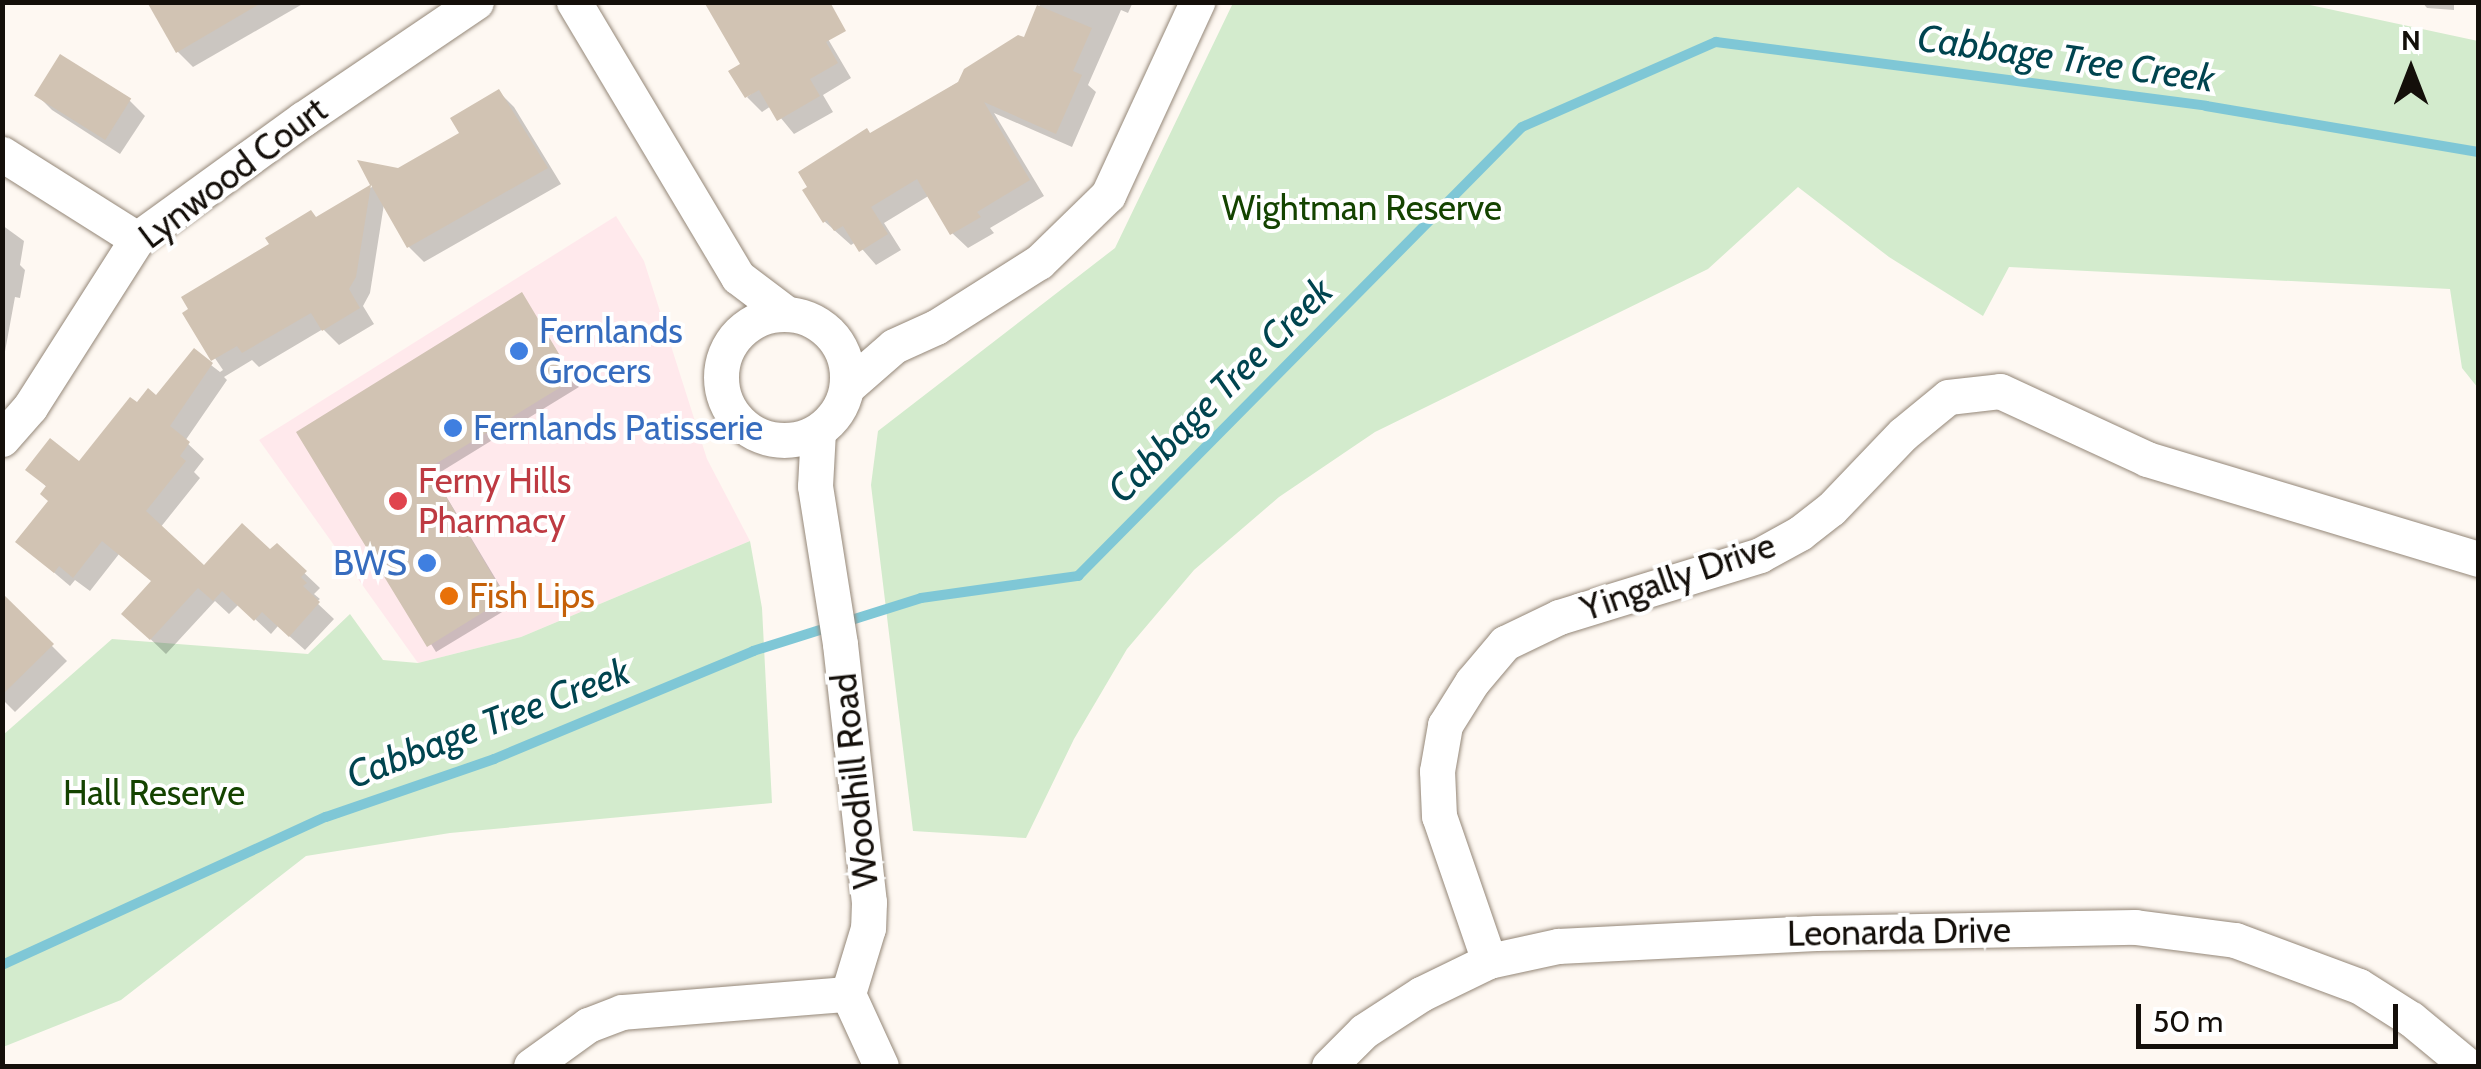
<!DOCTYPE html>
<style>
body{margin:0}
#map{position:relative;width:2481px;height:1069px;overflow:hidden;background:#fef8f2;font-family:Cabin,sans-serif}
div>[style]{position:absolute}
.commercial>*{inset:0;background:#ffe9ec}
.green>*{inset:0;background:#d3ebcd}
.shadow>*{inset:0;background:#0003}
.stream>*{height:10px;margin:-5px;padding:0 5px;transform-origin:5px;border-radius:5px;background:#7fc7d6}
.building>*{inset:0;background:#d1c3b3;transform-origin:0 0}
.roads{filter:drop-shadow(0 0 2px #948778) drop-shadow(0 0 2px #948778)}
.minor>*{height:35px;margin:-17.5px;padding:0 17.5px;transform-origin:17.5px;border-radius:17.5px;background:#fff}
.minor>.ring{margin:-17.5px;padding:0;box-sizing:content-box;background:none;border:35px solid #fff;border-radius:50%}
.dots>*{width:28px;height:28px;translate:-50% -50%;box-sizing:border-box;border:5px solid #fff;border-radius:50%}
span{translate:-50% -50%;white-space:nowrap;text-align:center;line-height:1.15;-webkit-text-stroke:8px #fff;paint-order:stroke}
.street-label{font-size:35px;color:#140f0a}
.park-label{font-size:35px;color:#144300}
.shop-label{font-size:35px;color:#366cbe}
.left{translate:0 -50%;text-align:left}
.right{translate:-100% -50%;text-align:right}
.health-label{font-size:35px;color:#be3a42}
.food-label{font-size:35px;color:#c56008}
.water-label{font-size:38px;color:#00444f;font-style:italic}
.frame{position:absolute;inset:0;border:5px solid #140f0a;pointer-events:none}
.north{position:absolute;left:2361px;top:20px;width:100px;height:100px;-webkit-text-stroke:8px #fff;paint-order:stroke;rotate:0deg;font-size:28px;font-weight:700;line-height:40px;text-align:center;color:#140f0a}
.north::after{content:'';display:block;margin:auto;width:35px;height:45px;background:#140f0a;clip-path:polygon(50% 0,100% 100%,50% 72%,0 100%)}
.scale{position:absolute;left:2136px;top:1004px;width:262px;height:45px;box-sizing:border-box;border:5px solid #140f0a;border-top:0;padding-left:12px;font-size:30px;line-height:35px;white-space:nowrap;color:#140f0a;-webkit-text-stroke:8px #fff;paint-order:stroke}
</style>
<div id="map">
<div class="commercial">
<i style="clip-path:polygon(616px 216px,644px 261px,707px 459px,750px 541px,521px 637px,418px 663px,259px 440px)"></i>
</div>
<div class="green">
<i style="clip-path:polygon(2296px 2px,2478px 41px,2478px 388px,2462px 368px,2450px 289px,2009px 267px,1983px 316px,1889px 257px,1798px 187px,1708px 269px,1375px 432px,1279px 497px,1194px 570px,1127px 649px,1074px 739px,1026px 838px,913px 831px,871px 485px,878px 431px,1115px 248px,1233px 3px)"></i>
<i style="clip-path:polygon(750px 541px,762px 608px,772px 803px,450px 833px,306px 856px,121px 1000px,3px 1047px,3px 735px,112px 639px,308px 654px,350px 614px,383px 660px,418px 663px,521px 637px)"></i>
</div>
<div class="shadow">
<i style="clip-path:polygon(150px 2px,306px 2px,193px 67px,178px 52px)"></i>
<i style="clip-path:polygon(1041px 2px,1133px 2px,1128px 13px,1121px 10px,1088px 85px,1096px 92px,1072px 147px,994px 113px,1044px 196px,990px 228px,994px 233px,968px 248px,952px 233px,930px 195px,884px 223px,901px 250px,876px 265px,856px 242px,851px 245px,824px 221px,871px 136px,1025px 41px)"></i>
<i style="clip-path:polygon(2422px 2px,2454px 2px,2454px 10px,2427px 8px)"></i>
<i style="clip-path:polygon(828px 39px,851px 78px,823px 95px,833px 112px,794px 134px,771px 106px,762px 112px,747px 97px)"></i>
<i style="clip-path:polygon(499px 92px,514px 107px,561px 184px,424px 262px,409px 247px,384px 204px,370px 293px,363px 306px,374px 324px,339px 345px,323px 329px,259px 367px,252px 360px,224px 377px,227px 380px,185px 441px,204px 459px,194px 472px,200px 478px,160px 528px,204px 569px,270px 553px,277px 547px,320px 588px,314px 594px,320px 599px,316px 602px,334px 619px,305px 650px,278px 626px,271px 634px,239px 604px,229px 614px,215px 601px,166px 654px,139px 628px,153px 582px,119px 554px,90px 591px,75px 580px,70px 586px,18px 542px,51px 501px,48px 488px,28px 470px,79px 465px,137px 405px,156px 398px,194px 352px,220px 372px,223px 370px,185px 314px,317px 219px,463px 134px)"></i>
<i style="clip-path:polygon(37px 95px,130px 101px,145px 116px,120px 154px,52px 110px)"></i>
<i style="clip-path:polygon(2px 225px,24px 241px,20px 265px,25px 270px,20px 298px,15px 297px,4px 357px)"></i>
<i style="clip-path:polygon(522px 295px,579px 387px,434px 476px,512px 606px,436px 652px,299px 433px)"></i>
<i style="clip-path:polygon(4px 598px,67px 661px,15px 712px,2px 699px)"></i>
</div>
<div class="stream">
<i style="left:845px;top:622px;width:80px;rotate:-17.5deg"></i>
<i style="left:921px;top:598px;width:159px;rotate:-8deg"></i>
<i style="left:1078px;top:576px;width:631px;rotate:-45.32deg"></i>
<i style="left:1522px;top:127px;width:212px;rotate:-23.7deg"></i>
<i style="left:1716px;top:42px;width:494px;rotate:7.4deg"></i>
<i style="left:2206px;top:106px;width:276px;rotate:9.6deg"></i>
<i style="left:2px;top:965px;width:356px;rotate:-24.6deg"></i>
<i style="left:326px;top:817px;width:178px;rotate:-19deg"></i>
<i style="left:494px;top:759px;width:281px;rotate:-22.6deg"></i>
<i style="left:753px;top:651px;width:80px;rotate:-17.5deg"></i>
</div>
<div class="building">
<i style="clip-path:polygon(147px 2px,263px 2px,176px 53px)"></i>
<i style="clip-path:polygon(704px 2px,830px 2px,846px 31px,826px 42px,838px 63px,810px 79px,820px 96px,777px 121px,759px 90px,745px 98px,728px 71px,740px 64px)"></i>
<i style="clip-path:polygon(1037px 5px,1092px 28px,1073px 71px,1082px 75px,1056px 134px,984px 102px,1030px 180px,977px 212px,981px 217px,950px 235px,917px 179px,871px 207px,888px 234px,859px 252px,843px 226px,834px 231px,827px 220px,823px 223px,802px 190px,807px 187px,798px 172px,867px 128px,870px 133px,958px 82px,964px 69px,1018px 35px,1024px 37px)"></i>
<i style="left:60px;top:54px;width:84px;height:49px;rotate:32deg"></i>
<i style="clip-path:polygon(499px 89px,548px 168px,407px 248px,371px 185px,356px 277px,349px 289px,360px 308px,322px 331px,311px 313px,242px 353px,237px 346px,211px 361px,182px 313px,188px 309px,181px 297px,269px 244px,265px 238px,311px 210px,316px 217px,370px 185px,357px 160px,398px 168px,459px 133px,450px 118px)"></i>
<i style="clip-path:polygon(522px 292px,574px 379px,429px 468px,506px 598px,427px 647px,296px 432px)"></i>
<i style="clip-path:polygon(194px 348px,213px 363px,170px 426px,190px 442px,180px 456px,186px 461px,146px 511px,204px 565px,242px 523px,270px 549px,277px 543px,307px 571px,301px 577px,307px 583px,303px 586px,320px 602px,289px 637px,262px 612px,254px 621px,222px 591px,213px 601px,198px 588px,150px 640px,121px 614px,151px 581px,102px 541px,73px 578px,59px 566px,54px 573px,15px 542px,48px 501px,40px 494px,46px 486px,25px 470px,50px 438px,79px 461px,130px 397px,137px 402px,148px 388px,156px 395px)"></i>
<i style="clip-path:polygon(2px 593px,54px 644px,2px 695px)"></i>
</div>
<div class="roads">
<div class="minor">
<i style="left:574px;top:2px;width:320px;rotate:59.2deg"></i>
<i style="left:738px;top:277px;width:61px;rotate:37.1deg"></i>
<i style="left:2px;top:154px;width:160px;rotate:32.2deg"></i>
<i class="ring" style="left:721px;top:314px;width:91px;height:91px"></i>
<i style="left:847px;top:387px;width:62px;rotate:-41.1deg"></i>
<i style="left:894px;top:346px;width:46px;rotate:-24.3deg"></i>
<i style="left:936px;top:327px;width:122px;rotate:-32.3deg"></i>
<i style="left:1039px;top:262px;width:96px;rotate:-44.2deg"></i>
<i style="left:1108px;top:195px;width:213px;rotate:-65.2deg"></i>
<i style="left:818px;top:431px;width:55px;rotate:93.1deg"></i>
<i style="left:815px;top:486px;width:160px;rotate:81deg"></i>
<i style="left:840px;top:644px;width:260px;rotate:83.6deg"></i>
<i style="left:869px;top:902px;width:26px;rotate:92deg"></i>
<i style="left:868px;top:928px;width:69px;rotate:106.9deg"></i>
<i style="left:848px;top:994px;width:79px;rotate:65.4deg"></i>
<i style="left:2px;top:439px;width:43px;rotate:-48.8deg"></i>
<i style="left:30px;top:407px;width:199px;rotate:-57.5deg"></i>
<i style="left:137px;top:239px;width:205px;rotate:-35.9deg"></i>
<i style="left:303px;top:119px;width:209px;rotate:-34.1deg"></i>
<i style="left:1489px;top:961px;width:153px;rotate:-109deg"></i>
<i style="left:1439px;top:816px;width:45px;rotate:-92.5deg"></i>
<i style="left:1437px;top:771px;width:47px;rotate:-80.1deg"></i>
<i style="left:1445px;top:725px;width:51px;rotate:-57.9deg"></i>
<i style="left:1472px;top:682px;width:51px;rotate:-49.8deg"></i>
<i style="left:1505px;top:643px;width:60px;rotate:-25.7deg"></i>
<i style="left:1559px;top:617px;width:210px;rotate:-17.1deg"></i>
<i style="left:1760px;top:555px;width:46px;rotate:-28.8deg"></i>
<i style="left:1800px;top:533px;width:39px;rotate:-38deg"></i>
<i style="left:1831px;top:509px;width:104px;rotate:-46.2deg"></i>
<i style="left:1903px;top:434px;width:58px;rotate:-39.4deg"></i>
<i style="left:1948px;top:397px;width:52px;rotate:-6.6deg"></i>
<i style="left:2000px;top:391px;width:162px;rotate:24.8deg"></i>
<i style="left:2147px;top:459px;width:346px;rotate:16.8deg"></i>
<i style="left:531px;top:1066px;width:70px;rotate:-35.7deg"></i>
<i style="left:588px;top:1025px;width:36px;rotate:-21deg"></i>
<i style="left:622px;top:1012px;width:227px;rotate:-4.6deg"></i>
<i style="left:1329px;top:1066px;width:49px;rotate:-45deg"></i>
<i style="left:1364px;top:1031px;width:68px;rotate:-33deg"></i>
<i style="left:1421px;top:994px;width:76px;rotate:-25.9deg"></i>
<i style="left:1489px;top:961px;width:71px;rotate:-12.3deg"></i>
<i style="left:1558px;top:946px;width:258px;rotate:-2.9deg"></i>
<i style="left:1816px;top:933px;width:319px;rotate:-1.1deg"></i>
<i style="left:2135px;top:927px;width:101px;rotate:7.4deg"></i>
<i style="left:2235px;top:940px;width:132px;rotate:20.4deg"></i>
<i style="left:2359px;top:986px;width:62px;rotate:32.4deg"></i>
<i style="left:2411px;top:1019px;width:74px;rotate:39.5deg"></i>
</div>
</div>
<div class="dots">
<i style="left:519px;top:351px;background:#3f7fe0"></i>
<i style="left:453px;top:428px;background:#3f7fe0"></i>
<i style="left:398px;top:501px;background:#e0444e"></i>
<i style="left:427px;top:563px;background:#3f7fe0"></i>
<i style="left:449px;top:596px;background:#e8710a"></i>
</div>
<div class="street-label">
<span style="left:233px;top:173px;rotate:-37deg">Lynwood Court</span>
<span style="left:1678px;top:577px;rotate:-19deg">Yingally Drive</span>
<span style="left:855px;top:781px;rotate:-96deg">Woodhill Road</span>
<span style="left:1899px;top:932px;rotate:-1deg">Leonarda Drive</span>
</div>
<div class="park-label">
<span style="left:1362px;top:208px">Wightman Reserve</span>
<span style="left:154px;top:793px">Hall Reserve</span>
</div>
<div class="shop-label">
<span class="left" style="left:539px;top:351px">Fernlands<br>Grocers</span>
<span class="left" style="left:473px;top:428px">Fernlands Patisserie</span>
<span class="right" style="left:407px;top:563px">BWS</span>
</div>
<div class="health-label">
<span class="left" style="left:418px;top:501px">Ferny Hills<br>Pharmacy</span>
</div>
<div class="food-label">
<span class="left" style="left:469px;top:596px">Fish Lips</span>
</div>
<div class="water-label">
<span style="left:2066px;top:58px;rotate:8deg">Cabbage Tree Creek</span>
<span style="left:1220px;top:390px;rotate:-45deg">Cabbage Tree Creek</span>
<span style="left:488px;top:723px;rotate:-21deg">Cabbage Tree Creek</span>
</div>
<div class="frame"></div>
<div class="north">N</div>
<div class="scale">50 m</div>
</div>
